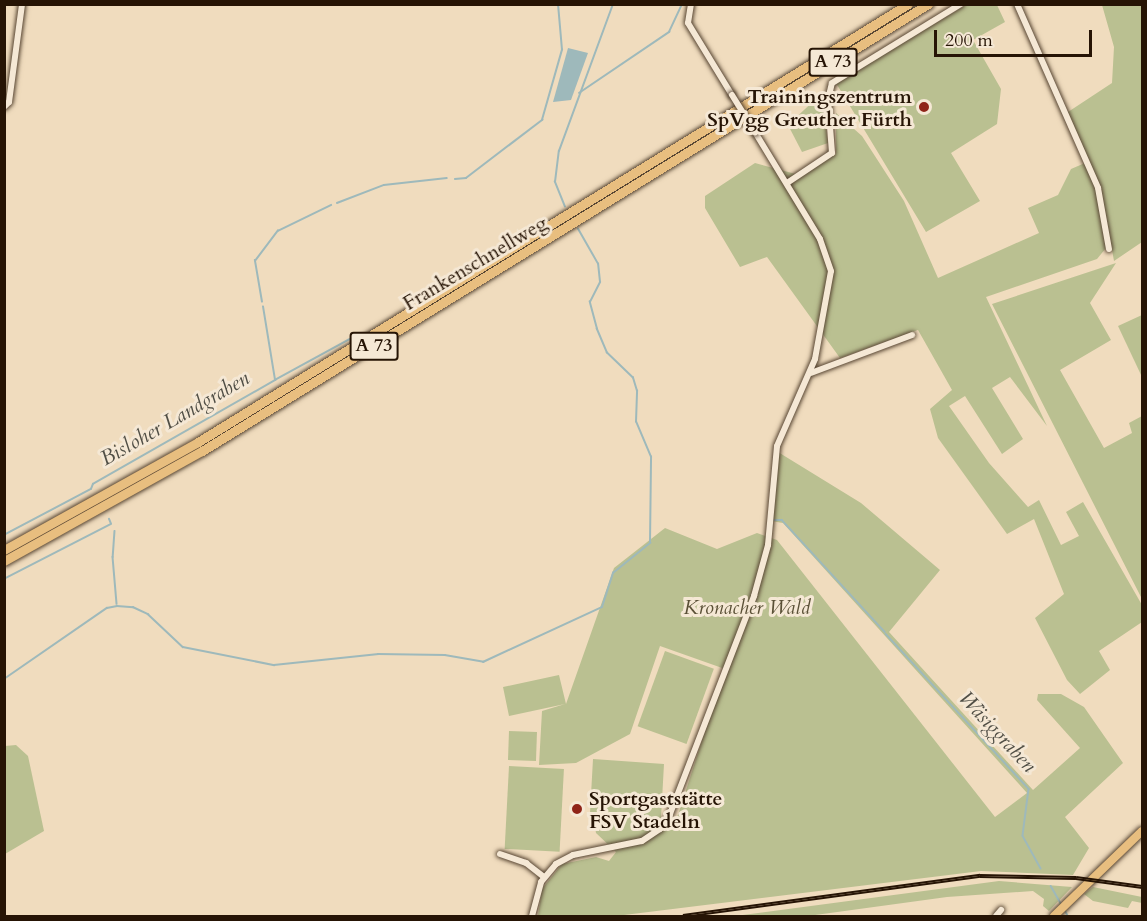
<!DOCTYPE html>
<meta charset="utf-8">
<style>
body{margin:0}
#map{position:relative;width:1147px;height:921px;overflow:hidden;background:#f0dcbe;font-family:Cardo,serif}
div>[style]{position:absolute}
.green>*{inset:0;background:#bac091;transform-origin:0 0}
.water>*{inset:0;background:#9eb9bb}
.stream>*{height:1.5px;margin:-0.75px;padding:0 0.75px;transform-origin:0.75px;border-radius:0.75px;background:#9eb9bb}
.roads{filter:drop-shadow(0 0 2px #584633) drop-shadow(0 0 2px #584633)}
.minor>*{height:6px;margin:-3px;padding:0 3px;transform-origin:3px;border-radius:3px;background:#f5e8d5}
.major>*{height:8px;margin:-4px;padding:0 4px;transform-origin:4px;border-radius:4px;background:#e8be7f}
.highway>*{height:9px;margin:-4.5px;padding:0 4.5px;transform-origin:4.5px;border-radius:4.5px;background:#e8be7f}
.rail>*{height:4px;margin-top:-2px;transform-origin:0;background:repeating-linear-gradient(90deg,#f5e8d5 0 4.5px,#261405 0 9px);box-sizing:border-box;border-block:2px solid #261405}
.bridges{filter:drop-shadow(0 0 2px #584633) drop-shadow(0 0 2px #584633)}
.minor-bridge>*{height:6px;margin:-3px;padding:0 3px;transform-origin:3px;border-radius:3px;background:#f5e8d5}
.dots>*{width:16px;height:16px;translate:-50% -50%;box-sizing:border-box;border:3px solid #f5e8d5;border-radius:50%}
span{translate:-50% -50%;white-space:nowrap;text-align:center;line-height:1.15;-webkit-text-stroke:6px #f5e8d5;paint-order:stroke}
.shield-label span{padding:2px 4px;background:#f5e8d5;border:2px solid;border-radius:4px;-webkit-text-stroke-width:0}
.shield-label{font-size:18px;color:#261405;font-weight:700}
.poi-label{font-size:20px;color:#261405;font-weight:700}
.right{translate:-100% -50%;text-align:right}
.left{translate:0 -50%;text-align:left}
.street-label{font-size:20px;color:#261405}
.park-label{font-size:20px;color:#5a5036;font-style:italic}
.water-label{font-size:21px;color:#504e45;font-style:italic}
.frame{position:absolute;inset:0;border:6px solid #261405;pointer-events:none}
.scale{position:absolute;left:934px;top:30px;width:158px;height:27px;box-sizing:border-box;border:3px solid #261405;border-top:0;padding-left:8px;font-size:18px;line-height:21px;white-space:nowrap;color:#261405;-webkit-text-stroke:4px #f5e8d5;paint-order:stroke}
</style>
<div id="map">
<div class="green">
<i style="clip-path:polygon(966px 5px,997px 5px,1005px 22px,973px 40px,1001px 89px,997px 124px,951px 153px,980px 201px,926px 232px,836px 83px)"></i>
<i style="clip-path:polygon(1102px 5px,1142px 5px,1142px 242px,1114px 261px,1101px 188px,1068px 112px,1112px 83px,1114px 47px)"></i>
<i style="clip-path:polygon(821px 94px,828px 143px,802px 152px,788px 125px)"></i>
<i style="clip-path:polygon(836px 113px,862px 136px,904px 201px,938px 278px,1039px 233px,1028px 208px,1058px 195px,1071px 169px,1085px 163px,1096px 189px,1106px 248px,1097px 259px,986px 297px,1047px 426px,1010px 377px,992px 388px,1023px 439px,1002px 454px,965px 396px,949px 406px,989px 463px,1028px 507px,1039px 500px,1061px 545px,1079px 536px,1066px 512px,1083px 502px,1142px 605px,1142px 622px,1099px 651px,1110px 670px,1080px 694px,1067px 680px,1035px 618px,1064px 594px,1034px 519px,1007px 534px,938px 438px,930px 409px,952px 390px,918px 330px,840px 358px,767px 257px,740px 267px,705px 208px,705px 196px,755px 163px,803px 176px,836px 154px)"></i>
<i style="clip-path:polygon(1116px 263px,1090px 303px,1111px 340px,1060px 370px,1104px 448px,1132px 433px,1129px 423px,1142px 416px,1142px 599px,992px 304px)"></i>
<i style="clip-path:polygon(1142px 315px,1142px 377px,1118px 326px)"></i>
<i style="clip-path:polygon(778px 452px,861px 503px,940px 570px,889px 632px,1033px 790px,1080px 748px,1037px 700px,1038px 694px,1061px 694px,1084px 707px,1123px 763px,1065px 817px,1089px 848px,1073px 875px,981px 871px,616px 916px,538px 916px,542px 889px,562px 864px,596px 857px,609px 861px,616px 852px,596px 833px,593px 816px,650px 817px,590px 813px,593px 759px,664px 764px,661px 818px,670px 826px,678px 815px,725px 669px,660px 646px,630px 734px,576px 763px,539px 765px,542px 711px,565px 704px,509px 716px,503px 687px,559px 675px,566px 704px,614px 568px,665px 528px,717px 549px,757px 533px,777px 540px,995px 817px,1027px 793px,783px 523px,771px 521px)"></i>
<i style="left:665px;top:651px;width:52px;height:80px;rotate:20deg"></i>
<i style="left:509px;top:731px;width:28px;height:29px;rotate:2deg"></i>
<i style="clip-path:polygon(16px 745px,28px 756px,44px 831px,5px 854px,5px 746px)"></i>
<i style="left:509px;top:766px;width:55px;height:83px;rotate:3deg"></i>
<i style="clip-path:polygon(999px 881px,1072px 887px,1049px 911px,1043px 906px,1044px 899px,1033px 891px,947px 897px,808px 916px,735px 916px)"></i>
<i style="clip-path:polygon(1093px 887px,1142px 897px,1142px 903px,1132px 901px,1128px 908px,1093px 901px,1084px 894px)"></i>
</div>
<div class="water">
<i style="clip-path:polygon(568px 48px,588px 53px,571px 100px,553px 102px)"></i>
</div>
<div class="stream">
<i style="left:579px;top:93px;width:109px;rotate:-34.1deg"></i>
<i style="left:669px;top:32px;width:31px;rotate:-65deg"></i>
<i style="left:455px;top:179px;width:11px;rotate:-5deg"></i>
<i style="left:466px;top:178px;width:96px;rotate:-37.3deg"></i>
<i style="left:542px;top:120px;width:73px;rotate:-74.1deg"></i>
<i style="left:562px;top:50px;width:46px;rotate:-95deg"></i>
<i style="left:337px;top:203px;width:50px;rotate:-21deg"></i>
<i style="left:384px;top:185px;width:63px;rotate:-6.3deg"></i>
<i style="left:565px;top:207px;width:27px;rotate:-112deg"></i>
<i style="left:555px;top:182px;width:31px;rotate:-83deg"></i>
<i style="left:559px;top:151px;width:157px;rotate:-69.8deg"></i>
<i style="left:262px;top:302px;width:42px;rotate:-99.7deg"></i>
<i style="left:255px;top:261px;width:38px;rotate:-53deg"></i>
<i style="left:278px;top:231px;width:59px;rotate:-26.1deg"></i>
<i style="left:275px;top:380px;width:85px;rotate:-28.7deg"></i>
<i style="left:774px;top:520px;width:8px"></i>
<i style="left:782px;top:520px;width:152px;rotate:47.4deg"></i>
<i style="left:115px;top:531px;width:26px;rotate:94deg"></i>
<i style="left:113px;top:557px;width:47px;rotate:85.1deg"></i>
<i style="left:4px;top:535px;width:98px;rotate:-27.9deg"></i>
<i style="left:91px;top:489px;width:5px;rotate:-68deg"></i>
<i style="left:93px;top:484px;width:210px;rotate:-29.7deg"></i>
<i style="left:275px;top:380px;width:74px;rotate:-99.3deg"></i>
<i style="left:4px;top:579px;width:120px;rotate:-27.2deg"></i>
<i style="left:111px;top:524px;width:5px;rotate:-112deg"></i>
<i style="left:886px;top:634px;width:211px;rotate:47.3deg"></i>
<i style="left:1029px;top:789px;width:47px;rotate:97.3deg"></i>
<i style="left:1023px;top:836px;width:37px;rotate:61deg"></i>
<i style="left:4px;top:679px;width:125px;rotate:-34.6deg"></i>
<i style="left:107px;top:608px;width:10px;rotate:-11deg"></i>
<i style="left:117px;top:606px;width:16px;rotate:4deg"></i>
<i style="left:133px;top:607px;width:17px;rotate:25deg"></i>
<i style="left:148px;top:614px;width:48px;rotate:43.3deg"></i>
<i style="left:183px;top:647px;width:93px;rotate:11.2deg"></i>
<i style="left:274px;top:665px;width:105px;rotate:-6deg"></i>
<i style="left:378px;top:654px;width:67px;rotate:0.9deg"></i>
<i style="left:445px;top:655px;width:39px;rotate:10deg"></i>
<i style="left:483px;top:662px;width:131px;rotate:-24.8deg"></i>
<i style="left:602px;top:607px;width:36px;rotate:-72deg"></i>
<i style="left:613px;top:573px;width:48px;rotate:-39deg"></i>
<i style="left:650px;top:543px;width:86px;rotate:-89.3deg"></i>
<i style="left:651px;top:457px;width:38px;rotate:-113deg"></i>
<i style="left:636px;top:422px;width:31px;rotate:-88deg"></i>
<i style="left:637px;top:391px;width:14px;rotate:-107deg"></i>
<i style="left:633px;top:378px;width:36px;rotate:-136deg"></i>
<i style="left:607px;top:353px;width:26px;rotate:-113deg"></i>
<i style="left:597px;top:329px;width:28px;rotate:-105deg"></i>
<i style="left:590px;top:302px;width:22px;rotate:-63deg"></i>
<i style="left:600px;top:282px;width:18px;rotate:-96deg"></i>
<i style="left:598px;top:264px;width:40px;rotate:-119.7deg"></i>
<i style="left:1051px;top:886px;width:20px;rotate:60deg"></i>
<i style="left:1065px;top:910px;width:7px;rotate:63deg"></i>
</div>
<div class="roads">
<div class="minor">
<i style="left:691px;top:4px;width:19px;rotate:99deg"></i>
<i style="left:688px;top:23px;width:84px;rotate:58.6deg"></i>
<i style="left:1017px;top:4px;width:201px;rotate:66.2deg"></i>
<i style="left:1098px;top:188px;width:62px;rotate:79.8deg"></i>
<i style="left:4px;top:107px;width:7px;rotate:-45deg"></i>
<i style="left:9px;top:102px;width:99px;rotate:-82.4deg"></i>
<i style="left:787px;top:183px;width:54px;rotate:-33.7deg"></i>
<i style="left:832px;top:153px;width:53px;rotate:-94.3deg"></i>
<i style="left:828px;top:100px;width:17px;rotate:-77deg"></i>
<i style="left:832px;top:83px;width:151px;rotate:-31.5deg"></i>
<i style="left:811px;top:373px;width:108px;rotate:-20.6deg"></i>
<i style="left:500px;top:854px;width:28px;rotate:19deg"></i>
<i style="left:526px;top:863px;width:23px;rotate:38deg"></i>
<i style="left:532px;top:916px;width:35px;rotate:-75deg"></i>
<i style="left:541px;top:882px;width:23px;rotate:-50deg"></i>
<i style="left:556px;top:864px;width:19px;rotate:-28deg"></i>
<i style="left:573px;top:855px;width:70px;rotate:-11.5deg"></i>
<i style="left:642px;top:841px;width:22px;rotate:-34deg"></i>
<i style="left:660px;top:829px;width:18px;rotate:-56deg"></i>
<i style="left:670px;top:814px;width:234px;rotate:-68.9deg"></i>
<i style="left:754px;top:596px;width:53px;rotate:-74.6deg"></i>
<i style="left:768px;top:545px;width:99px;rotate:-84.8deg"></i>
<i style="left:777px;top:446px;width:95px;rotate:-66.4deg"></i>
<i style="left:815px;top:359px;width:89px;rotate:-79.7deg"></i>
<i style="left:831px;top:271px;width:34px;rotate:-109deg"></i>
<i style="left:820px;top:239px;width:125px;rotate:-121.3deg"></i>
<i style="left:996px;top:916px;width:8px;rotate:-50deg"></i>
</div>
<div class="major">
<i style="left:1054px;top:916px;width:122px;rotate:-44deg"></i>
</div>
<div class="highway">
<i style="left:4px;top:550px;width:222px;rotate:-29.1deg"></i>
<i style="left:198px;top:442px;width:834px;rotate:-31.67deg"></i>
<i style="left:4px;top:561px;width:227px;rotate:-29.1deg"></i>
<i style="left:202px;top:451px;width:853px;rotate:-31.62deg"></i>
</div>
</div>
<div class="rail">
<i style="left:683px;top:916px;width:300px;rotate:-7.7deg"></i>
<i style="left:980px;top:876px;width:96px;rotate:1.2deg"></i>
<i style="left:1076px;top:878px;width:67px;rotate:7.8deg"></i>
</div>
<div class="bridges">
<div class="minor-bridge">
<i style="left:732px;top:95px;width:44px;rotate:58.1deg"></i>
</div>
</div>
<div class="dots">
<i style="left:924px;top:107px;background:#8f2418"></i>
<i style="left:577px;top:809px;background:#8f2418"></i>
</div>
<div class="shield-label">
<span style="left:833px;top:62px">A 73</span>
<span style="left:374px;top:346px">A 73</span>
</div>
<div class="poi-label">
<span class="right" style="left:912px;top:108px">Trainingszentrum<br>SpVgg Greuther Fürth</span>
<span class="left" style="left:589px;top:810px">Sportgaststätte<br>FSV Stadeln</span>
</div>
<div class="street-label">
<span style="left:475px;top:263px;rotate:-31deg">Frankenschnellweg</span>
</div>
<div class="park-label">
<span style="left:747px;top:607px">Kronacher Wald</span>
</div>
<div class="water-label">
<span style="left:175px;top:419px;rotate:-30deg">Bisloher Landgraben</span>
<span style="left:997px;top:732px;rotate:47deg">Wäsiggraben</span>
</div>
<div class="frame"></div>
<div class="scale">200 m</div>
</div>
